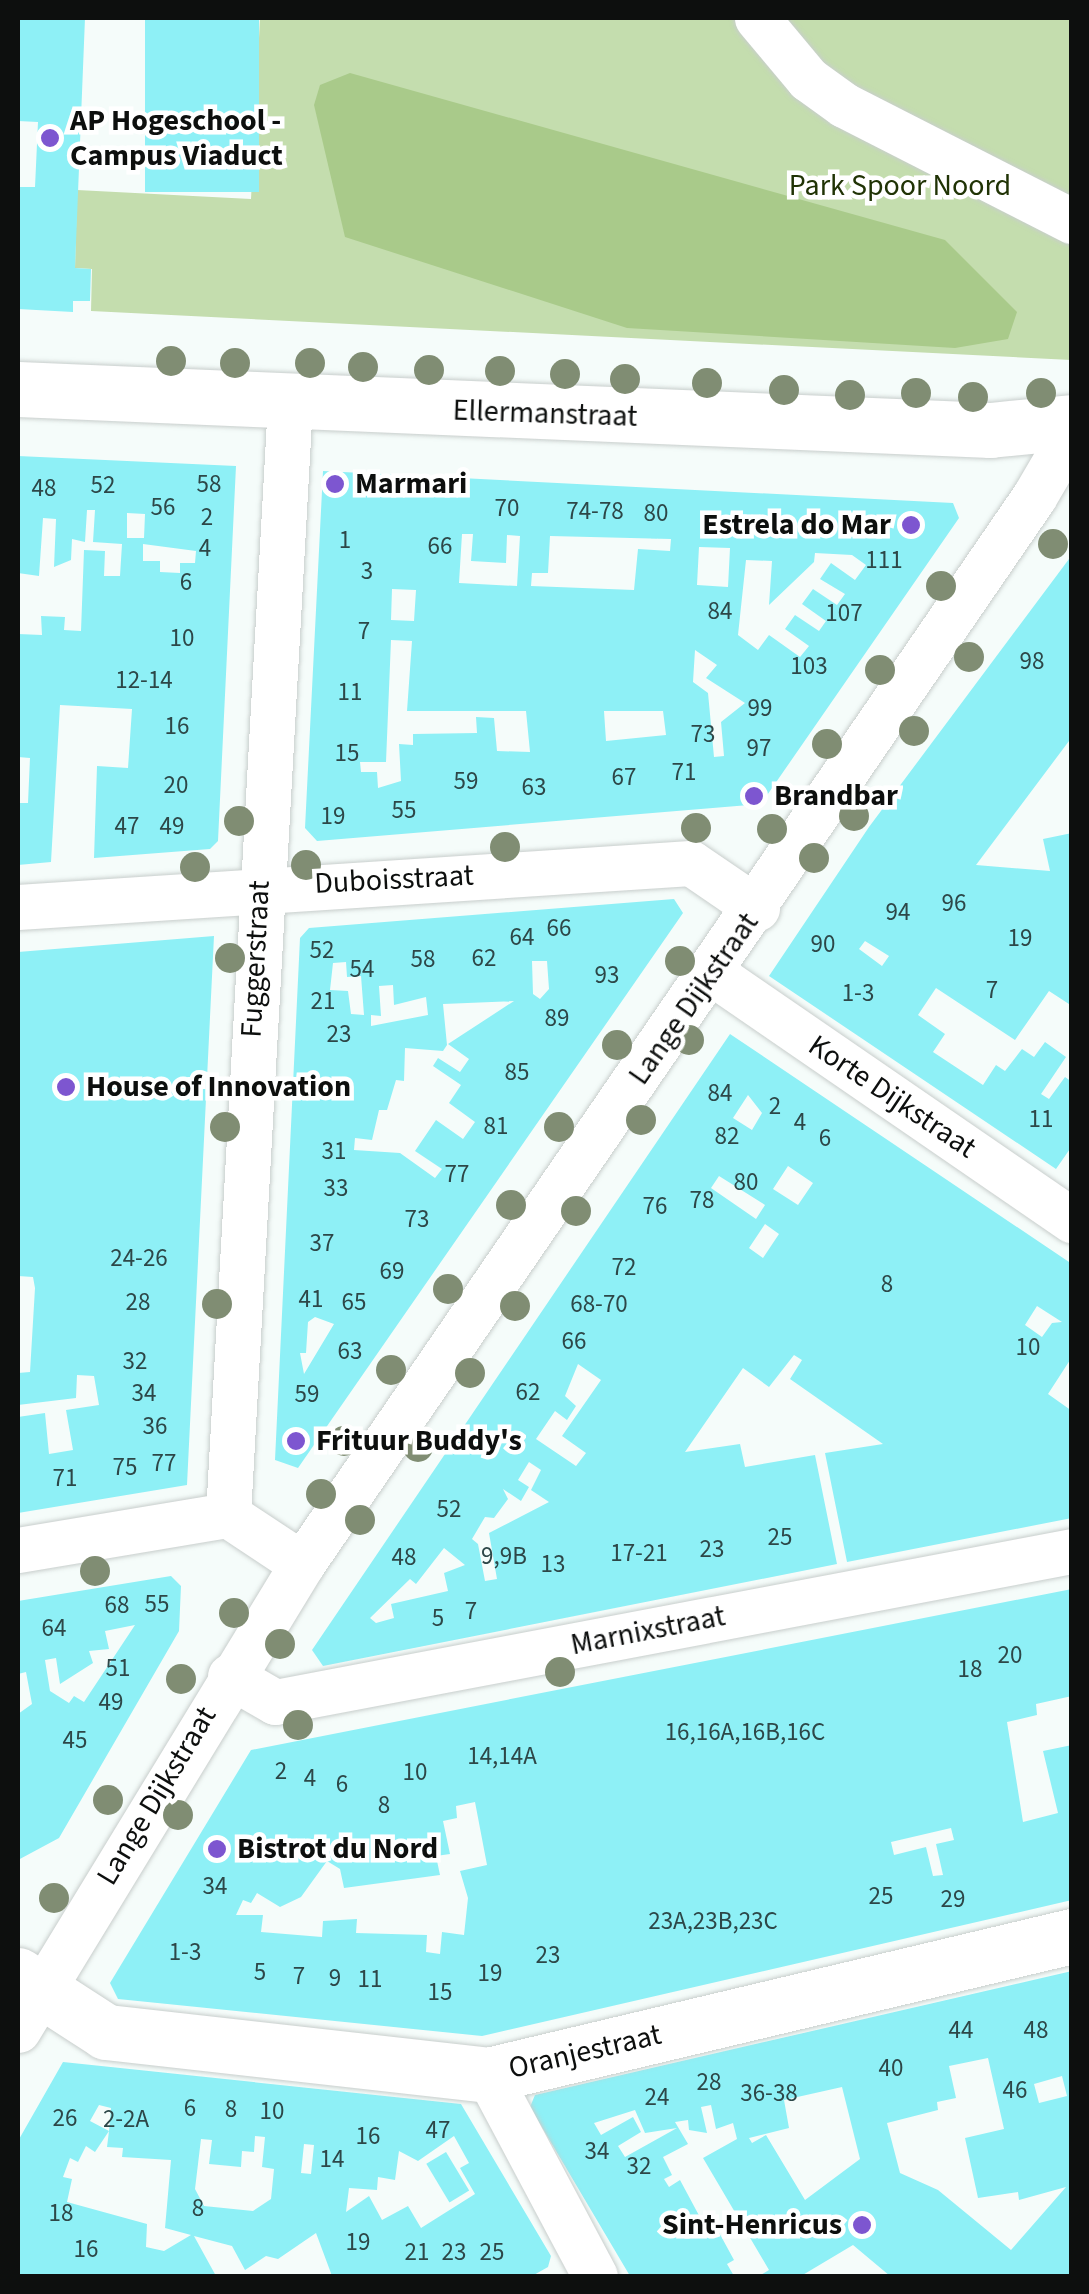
<!DOCTYPE html>
<style>
body{margin:0}
#map{position:relative;width:1089px;height:2294px;overflow:hidden;background:#f5fcfa;font-family:"Source Sans 3",sans-serif}
div>[style]{position:absolute}
.green>*{inset:0;background:#c4ddae}
.forest>*{inset:0;background:#a9ca8a}
.building>*{inset:0;background:#8ef0f6;transform-origin:0 0}
.roads{filter:drop-shadow(0 0 2px #c8cecc) drop-shadow(0 0 2px #c8cecc)}
.street>*{height:45px;margin:-22.5px;padding:0 22.5px;transform-origin:22.5px;border-radius:22.5px;background:#fff}
.secondary>*{height:55px;margin:-27.5px;padding:0 27.5px;transform-origin:27.5px;border-radius:27.5px;background:#fff}
.trees>*{width:30px;height:30px;margin:-15px;border-radius:50%;background:#808d73}
.dots>*{width:28px;height:28px;translate:-50% -50%;box-sizing:border-box;border:5px solid #fff;border-radius:50%}
span{translate:-50% -50%;white-space:nowrap;text-align:center;line-height:1.15;-webkit-text-stroke:9px #fff;paint-order:stroke}
.number-label{font-size:25px;color:#2d4748}
.number-label span{-webkit-text-stroke-width:0}
.poi-label{font-size:30px;color:#0d0f0e;font-weight:700}
.left{translate:0 -50%;text-align:left}
.right{translate:-100% -50%;text-align:right}
.park-label{font-size:30px;color:#203305}
.street-label{font-size:30px;color:#0d0f0e}
.frame{position:absolute;inset:0;border:20px solid #0d0f0e;pointer-events:none}
</style>
<div id="map">
<div class="green">
<i style="clip-path:polygon(260px 18px,1071px 18px,1071px 360px,91px 311px,92px 269px,75px 268px,77px 190px,251px 199px)"></i>
</div>
<div class="forest">
<i style="clip-path:polygon(350px 73px,945px 240px,1017px 312px,1008px 339px,955px 348px,627px 328px,345px 237px,314px 105px,320px 85px)"></i>
</div>
<div class="building">
<i style="clip-path:polygon(18px 18px,85px 18px,75px 268px,91px 269px,90px 301px,73px 301px,73px 312px,18px 309px,18px 187px,35px 187px,38px 122px,18px 121px)"></i>
<i style="left:145px;top:18px;width:114px;height:174px"></i>
<i style="clip-path:polygon(evenodd,18px 456px,236px 466px,218px 841px,210px 849px,94px 858px,97px 766px,128px 768px,132px 709px,60px 705px,51px 862px,18px 865px,18px 803px,28px 803px,30px 758px,18px 757px,18px 634px,42px 635px,41px 616px,65px 617px,64px 630px,81px 631px,84px 550px,105px 551px,104px 576px,120px 576px,122px 544px,93px 542px,95px 510px,87px 510px,85px 542px,72px 539px,71px 560px,54px 567px,56px 519px,43px 518px,39px 576px,18px 573px,18px 456px,127px 513px,145px 514px,144px 538px,127px 538px,127px 513px,18px 456px,143px 544px,196px 551px,195px 563px,180px 563px,180px 573px,160px 572px,160px 561px,143px 561px,143px 544px)"></i>
<i style="clip-path:polygon(evenodd,323px 471px,953px 503px,959px 518px,761px 804px,317px 841px,305px 828px,323px 471px,462px 534px,473px 534px,471px 561px,506px 563px,507px 535px,520px 536px,517px 586px,459px 583px,462px 534px,323px 471px,550px 536px,671px 539px,670px 551px,638px 549px,634px 590px,531px 586px,532px 573px,548px 573px,550px 536px,323px 471px,699px 547px,730px 548px,728px 587px,697px 585px,699px 547px,323px 471px,815px 553px,852px 555px,866px 565px,855px 580px,831px 563px,820px 579px,845px 594px,837px 605px,813px 589px,802px 604px,826px 621px,819px 631px,795px 615px,785px 629px,809px 646px,800px 657px,769px 635px,758px 650px,738px 635px,746px 560px,772px 561px,769px 605px,814px 562px,815px 553px,323px 471px,392px 589px,416px 590px,414px 621px,391px 620px,392px 589px,323px 471px,391px 640px,412px 641px,407px 711px,526px 711px,530px 752px,497px 751px,494px 718px,476px 717px,477px 733px,413px 734px,413px 745px,399px 744px,401px 781px,378px 788px,377px 772px,361px 772px,360px 762px,386px 762px,391px 640px,323px 471px,695px 650px,717px 665px,706px 678px,745px 703px,721px 722px,724px 756px,714px 757px,708px 693px,693px 682px,695px 650px,323px 471px,604px 711px,663px 711px,666px 735px,606px 741px,604px 711px)"></i>
<i style="clip-path:polygon(evenodd,1072px 555px,1072px 737px,976px 865px,1050px 871px,1043px 839px,1072px 833px,1072px 1006px,1049px 991px,1015px 1040px,936px 988px,918px 1015px,945px 1034px,933px 1052px,983px 1085px,996px 1065px,1005px 1071px,1022px 1049px,1034px 1057px,1045px 1042px,1066px 1057px,1041px 1094px,1049px 1099px,1065px 1077px,1072px 1082px,1072px 1146px,1056px 1169px,769px 976px,869px 827px,1072px 555px,865px 941px,889px 956px,882px 966px,859px 949px,865px 941px)"></i>
<i style="clip-path:polygon(evenodd,674px 899px,683px 913px,298px 1468px,275px 1460px,300px 938px,309px 928px,674px 899px,532px 961px,547px 961px,549px 989px,540px 999px,533px 994px,532px 961px,674px 899px,346px 962px,347px 977px,361px 976px,364px 1015px,351px 1014px,348px 991px,330px 990px,333px 963px,346px 962px,674px 899px,393px 985px,394px 1005px,426px 997px,428px 1015px,371px 1026px,371px 1015px,381px 1016px,379px 986px,393px 985px,674px 899px,514px 1001px,448px 1044px,469px 1059px,460px 1072px,438px 1058px,433px 1066px,461px 1085px,449px 1103px,475px 1122px,463px 1139px,436px 1120px,415px 1151px,442px 1169px,435px 1178px,400px 1153px,354px 1150px,355px 1138px,372px 1140px,379px 1110px,387px 1110px,396px 1080px,404px 1081px,405px 1048px,443px 1051px,447px 1045px,443px 1004px,514px 1001px,674px 899px,315px 1317px,334px 1324px,304px 1374px,300px 1353px,306px 1353px,308px 1322px,315px 1317px)"></i>
<i style="clip-path:polygon(214px 936px,187px 1485px,18px 1513px,18px 1417px,45px 1413px,49px 1454px,73px 1450px,66px 1410px,99px 1405px,94px 1376px,77px 1375px,76px 1398px,18px 1405px,18px 1373px,30px 1372px,35px 1288px,33px 1277px,18px 1276px,18px 952px)"></i>
<i style="clip-path:polygon(evenodd,730px 1034px,1072px 1264px,1072px 1357px,1048px 1394px,1072px 1411px,1072px 1518px,847px 1562px,825px 1453px,883px 1444px,790px 1379px,802px 1360px,794px 1355px,769px 1387px,743px 1368px,685px 1452px,740px 1444px,745px 1467px,815px 1455px,837px 1564px,323px 1666px,312px 1650px,730px 1034px,748px 1095px,762px 1113px,752px 1130px,733px 1118px,748px 1095px,730px 1034px,788px 1166px,813px 1183px,798px 1205px,773px 1189px,788px 1166px,730px 1034px,719px 1176px,765px 1205px,756px 1219px,711px 1188px,719px 1176px,730px 1034px,765px 1224px,779px 1234px,763px 1258px,749px 1248px,765px 1224px,730px 1034px,1037px 1306px,1062px 1322px,1052px 1323px,1042px 1337px,1025px 1325px,1037px 1306px,730px 1034px,578px 1364px,601px 1380px,562px 1436px,586px 1453px,576px 1466px,536px 1439px,555px 1411px,567px 1420px,576px 1406px,565px 1396px,578px 1364px,730px 1034px,529px 1462px,541px 1470px,531px 1490px,549px 1502px,489px 1533px,497px 1579px,485px 1581px,478px 1544px,472px 1539px,485px 1517px,494px 1518px,508px 1499px,503px 1489px,521px 1501px,529px 1487px,518px 1480px,529px 1462px,730px 1034px,444px 1548px,465px 1565px,444px 1573px,448px 1591px,391px 1604px,394px 1618px,376px 1623px,370px 1618px,410px 1579px,416px 1584px,444px 1548px)"></i>
<i style="clip-path:polygon(evenodd,171px 1576px,181px 1586px,179px 1631px,59px 1838px,18px 1860px,18px 1714px,32px 1704px,26px 1672px,18px 1674px,18px 1601px,171px 1576px,135px 1625px,84px 1702px,74px 1696px,69px 1703px,50px 1691px,45px 1660px,56px 1658px,60px 1684px,93px 1663px,89px 1651px,109px 1649px,105px 1631px,135px 1625px)"></i>
<i style="clip-path:polygon(evenodd,1072px 1589px,1072px 1696px,1036px 1704px,1037px 1715px,1007px 1722px,1023px 1822px,1058px 1813px,1043px 1751px,1072px 1745px,1072px 1900px,482px 2036px,118px 1999px,110px 1983px,251px 1750px,1072px 1589px,475px 1802px,487px 1865px,460px 1871px,468px 1898px,464px 1935px,442px 1932px,440px 1954px,426px 1952px,427px 1935px,356px 1933px,357px 1919px,323px 1921px,322px 1937px,261px 1932px,263px 1915px,236px 1915px,243px 1900px,251px 1903px,257px 1893px,280px 1907px,301px 1897px,327px 1861px,340px 1869px,344px 1888px,440px 1875px,436px 1856px,450px 1854px,443px 1821px,457px 1818px,456px 1806px,475px 1802px,1072px 1589px,951px 1828px,954px 1840px,936px 1844px,943px 1875px,933px 1876px,926px 1847px,894px 1855px,891px 1842px,951px 1828px)"></i>
<i style="clip-path:polygon(evenodd,1072px 1971px,1072px 2276px,890px 2276px,853px 2245px,801px 2276px,759px 2276px,769px 2270px,703px 2158px,737px 2139px,733px 2123px,716px 2129px,711px 2105px,701px 2107px,707px 2133px,689px 2130px,688px 2120px,675px 2122px,688px 2144px,663px 2157px,672px 2175px,664px 2179px,669px 2187px,680px 2180px,702px 2221px,710px 2216px,734px 2260px,727px 2264px,734px 2276px,630px 2276px,530px 2107px,535px 2095px,1072px 1971px,988px 2058px,1004px 2129px,965px 2138px,978px 2198px,1018px 2192px,1019px 2200px,1066px 2187px,1011px 2250px,938px 2190px,900px 2173px,887px 2123px,938px 2110px,937px 2102px,956px 2098px,949px 2066px,988px 2058px,1072px 1971px,1062px 2076px,1067px 2096px,1039px 2103px,1034px 2084px,1062px 2076px,1072px 1971px,842px 2087px,860px 2159px,805px 2200px,766px 2135px,752px 2143px,749px 2138px,789px 2128px,784px 2100px,842px 2087px,1072px 1971px,635px 2110px,645px 2133px,677px 2128px,625px 2157px,618px 2146px,641px 2132px,633px 2117px,601px 2135px,594px 2123px,635px 2110px)"></i>
<i style="clip-path:polygon(evenodd,63px 2062px,461px 2104px,551px 2256px,548px 2267px,532px 2276px,332px 2276px,316px 2233px,278px 2259px,266px 2256px,245px 2270px,232px 2246px,194px 2236px,216px 2276px,18px 2276px,18px 2141px,63px 2062px,99px 2105px,111px 2108px,109px 2131px,107px 2147px,123px 2148px,122px 2157px,171px 2160px,165px 2228px,191px 2235px,164px 2251px,146px 2247px,147px 2224px,67px 2202px,72px 2179px,63px 2177px,70px 2158px,78px 2162px,86px 2146px,95px 2152px,109px 2131px,90px 2121px,99px 2105px,63px 2062px,255px 2136px,265px 2137px,262px 2167px,274px 2169px,271px 2199px,253px 2211px,204px 2206px,195px 2189px,201px 2139px,212px 2140px,209px 2164px,241px 2167px,242px 2151px,254px 2152px,255px 2136px,63px 2062px,454px 2136px,469px 2163px,460px 2168px,475px 2194px,421px 2228px,408px 2206px,382px 2220px,369px 2196px,346px 2212px,349px 2188px,377px 2190px,378px 2177px,395px 2180px,399px 2151px,418px 2161px,454px 2136px,63px 2062px,304px 2144px,314px 2145px,311px 2174px,301px 2173px,304px 2144px)"></i>
<i style="left:446px;top:2152px;width:45px;height:23px;rotate:59deg"></i>
</div>
<div class="roads">
<div class="street">
<i style="left:757px;top:18px;width:80px;rotate:50.1deg"></i>
<i style="left:808px;top:79px;width:44px;rotate:35.8deg"></i>
<i style="left:844px;top:105px;width:256px;rotate:27deg"></i>
<i style="left:18px;top:907px;width:674px;rotate:-3.74deg"></i>
<i style="left:691px;top:863px;width:80px;rotate:34.3deg"></i>
<i style="left:712px;top:973px;width:437px;rotate:34.5deg"></i>
<i style="left:228px;top:1515px;width:1113px;rotate:-86.81deg"></i>
<i style="left:228px;top:1515px;width:89px;rotate:33.5deg"></i>
<i style="left:18px;top:1550px;width:213px;rotate:-9.5deg"></i>
<i style="left:230px;top:1676px;width:52px;rotate:30deg"></i>
<i style="left:275px;top:1702px;width:811px;rotate:-10.73deg"></i>
<i style="left:18px;top:2030px;width:546px;rotate:-58.64deg"></i>
<i style="left:302px;top:1564px;width:1294px;rotate:-55.55deg"></i>
<i style="left:1034px;top:497px;width:42px;rotate:-59.7deg"></i>
<i style="left:1055px;top:461px;width:40px;rotate:-77deg"></i>
<i style="left:488px;top:2075px;width:228px;rotate:62deg"></i>
</div>
<div class="secondary">
<i style="left:18px;top:389px;width:973px;rotate:2.42deg"></i>
<i style="left:990px;top:430px;width:82px;rotate:-5.6deg"></i>
<i style="left:18px;top:1975px;width:105px;rotate:32.9deg"></i>
<i style="left:106px;top:2032px;width:384px;rotate:6.4deg"></i>
<i style="left:488px;top:2075px;width:600px;rotate:-13.39deg"></i>
</div>
</div>
<div class="trees">
<i style="left:171px;top:361px"></i>
<i style="left:235px;top:363px"></i>
<i style="left:310px;top:363px"></i>
<i style="left:363px;top:367px"></i>
<i style="left:429px;top:370px"></i>
<i style="left:500px;top:371px"></i>
<i style="left:565px;top:374px"></i>
<i style="left:625px;top:379px"></i>
<i style="left:707px;top:383px"></i>
<i style="left:784px;top:390px"></i>
<i style="left:916px;top:393px"></i>
<i style="left:1041px;top:393px"></i>
<i style="left:850px;top:395px"></i>
<i style="left:973px;top:397px"></i>
<i style="left:1053px;top:544px"></i>
<i style="left:941px;top:586px"></i>
<i style="left:969px;top:657px"></i>
<i style="left:880px;top:670px"></i>
<i style="left:914px;top:731px"></i>
<i style="left:827px;top:744px"></i>
<i style="left:854px;top:816px"></i>
<i style="left:239px;top:821px"></i>
<i style="left:696px;top:828px"></i>
<i style="left:772px;top:829px"></i>
<i style="left:505px;top:847px"></i>
<i style="left:814px;top:858px"></i>
<i style="left:306px;top:865px"></i>
<i style="left:195px;top:867px"></i>
<i style="left:230px;top:958px"></i>
<i style="left:680px;top:961px"></i>
<i style="left:689px;top:1040px"></i>
<i style="left:617px;top:1045px"></i>
<i style="left:641px;top:1120px"></i>
<i style="left:225px;top:1127px"></i>
<i style="left:559px;top:1127px"></i>
<i style="left:511px;top:1205px"></i>
<i style="left:576px;top:1211px"></i>
<i style="left:448px;top:1289px"></i>
<i style="left:217px;top:1304px"></i>
<i style="left:515px;top:1306px"></i>
<i style="left:391px;top:1370px"></i>
<i style="left:470px;top:1373px"></i>
<i style="left:344px;top:1441px"></i>
<i style="left:418px;top:1447px"></i>
<i style="left:321px;top:1494px"></i>
<i style="left:360px;top:1520px"></i>
<i style="left:95px;top:1571px"></i>
<i style="left:234px;top:1613px"></i>
<i style="left:280px;top:1644px"></i>
<i style="left:560px;top:1672px"></i>
<i style="left:181px;top:1679px"></i>
<i style="left:298px;top:1725px"></i>
<i style="left:108px;top:1800px"></i>
<i style="left:178px;top:1815px"></i>
<i style="left:54px;top:1898px"></i>
</div>
<div class="dots">
<i style="left:50px;top:138px;background:#7d56d0"></i>
<i style="left:335px;top:484px;background:#7d56d0"></i>
<i style="left:911px;top:525px;background:#7d56d0"></i>
<i style="left:754px;top:796px;background:#7d56d0"></i>
<i style="left:66px;top:1087px;background:#7d56d0"></i>
<i style="left:296px;top:1441px;background:#7d56d0"></i>
<i style="left:217px;top:1849px;background:#7d56d0"></i>
<i style="left:862px;top:2225px;background:#7d56d0"></i>
</div>
<div class="number-label">
<span style="left:209px;top:484px">58</span>
<span style="left:103px;top:485px">52</span>
<span style="left:44px;top:488px">48</span>
<span style="left:163px;top:507px">56</span>
<span style="left:507px;top:508px">70</span>
<span style="left:595px;top:511px">74-78</span>
<span style="left:656px;top:513px">80</span>
<span style="left:207px;top:517px">2</span>
<span style="left:345px;top:540px">1</span>
<span style="left:440px;top:546px">66</span>
<span style="left:205px;top:548px">4</span>
<span style="left:884px;top:560px">111</span>
<span style="left:367px;top:571px">3</span>
<span style="left:186px;top:582px">6</span>
<span style="left:720px;top:611px">84</span>
<span style="left:844px;top:613px">107</span>
<span style="left:364px;top:631px">7</span>
<span style="left:182px;top:638px">10</span>
<span style="left:1032px;top:661px">98</span>
<span style="left:809px;top:666px">103</span>
<span style="left:144px;top:680px">12-14</span>
<span style="left:350px;top:692px">11</span>
<span style="left:760px;top:708px">99</span>
<span style="left:177px;top:726px">16</span>
<span style="left:703px;top:734px">73</span>
<span style="left:759px;top:748px">97</span>
<span style="left:347px;top:753px">15</span>
<span style="left:684px;top:772px">71</span>
<span style="left:624px;top:777px">67</span>
<span style="left:466px;top:781px">59</span>
<span style="left:176px;top:785px">20</span>
<span style="left:534px;top:787px">63</span>
<span style="left:404px;top:810px">55</span>
<span style="left:333px;top:816px">19</span>
<span style="left:127px;top:826px">47</span>
<span style="left:172px;top:826px">49</span>
<span style="left:954px;top:903px">96</span>
<span style="left:898px;top:912px">94</span>
<span style="left:559px;top:928px">66</span>
<span style="left:522px;top:937px">64</span>
<span style="left:1020px;top:938px">19</span>
<span style="left:823px;top:944px">90</span>
<span style="left:322px;top:950px">52</span>
<span style="left:484px;top:958px">62</span>
<span style="left:423px;top:959px">58</span>
<span style="left:362px;top:969px">54</span>
<span style="left:607px;top:975px">93</span>
<span style="left:992px;top:990px">7</span>
<span style="left:858px;top:993px">1-3</span>
<span style="left:323px;top:1001px">21</span>
<span style="left:557px;top:1018px">89</span>
<span style="left:339px;top:1034px">23</span>
<span style="left:517px;top:1072px">85</span>
<span style="left:720px;top:1093px">84</span>
<span style="left:775px;top:1106px">2</span>
<span style="left:1041px;top:1119px">11</span>
<span style="left:800px;top:1122px">4</span>
<span style="left:496px;top:1126px">81</span>
<span style="left:727px;top:1136px">82</span>
<span style="left:825px;top:1138px">6</span>
<span style="left:334px;top:1151px">31</span>
<span style="left:457px;top:1174px">77</span>
<span style="left:746px;top:1182px">80</span>
<span style="left:336px;top:1188px">33</span>
<span style="left:702px;top:1200px">78</span>
<span style="left:655px;top:1206px">76</span>
<span style="left:417px;top:1219px">73</span>
<span style="left:322px;top:1243px">37</span>
<span style="left:139px;top:1258px">24-26</span>
<span style="left:624px;top:1267px">72</span>
<span style="left:392px;top:1271px">69</span>
<span style="left:887px;top:1284px">8</span>
<span style="left:311px;top:1299px">41</span>
<span style="left:138px;top:1302px">28</span>
<span style="left:354px;top:1302px">65</span>
<span style="left:599px;top:1304px">68-70</span>
<span style="left:574px;top:1341px">66</span>
<span style="left:1028px;top:1347px">10</span>
<span style="left:350px;top:1351px">63</span>
<span style="left:135px;top:1361px">32</span>
<span style="left:528px;top:1392px">62</span>
<span style="left:144px;top:1393px">34</span>
<span style="left:307px;top:1394px">59</span>
<span style="left:155px;top:1426px">36</span>
<span style="left:164px;top:1463px">77</span>
<span style="left:125px;top:1467px">75</span>
<span style="left:65px;top:1478px">71</span>
<span style="left:449px;top:1509px">52</span>
<span style="left:780px;top:1537px">25</span>
<span style="left:712px;top:1549px">23</span>
<span style="left:639px;top:1553px">17-21</span>
<span style="left:504px;top:1556px">9,9B</span>
<span style="left:404px;top:1557px">48</span>
<span style="left:553px;top:1564px">13</span>
<span style="left:157px;top:1604px">55</span>
<span style="left:117px;top:1605px">68</span>
<span style="left:471px;top:1611px">7</span>
<span style="left:438px;top:1618px">5</span>
<span style="left:54px;top:1628px">64</span>
<span style="left:1010px;top:1655px">20</span>
<span style="left:118px;top:1668px">51</span>
<span style="left:970px;top:1669px">18</span>
<span style="left:111px;top:1702px">49</span>
<span style="left:745px;top:1732px">16,16A,16B,16C</span>
<span style="left:75px;top:1740px">45</span>
<span style="left:502px;top:1756px">14,14A</span>
<span style="left:281px;top:1771px">2</span>
<span style="left:415px;top:1772px">10</span>
<span style="left:310px;top:1778px">4</span>
<span style="left:342px;top:1784px">6</span>
<span style="left:384px;top:1805px">8</span>
<span style="left:215px;top:1886px">34</span>
<span style="left:881px;top:1896px">25</span>
<span style="left:953px;top:1899px">29</span>
<span style="left:713px;top:1921px">23A,23B,23C</span>
<span style="left:185px;top:1952px">1-3</span>
<span style="left:548px;top:1955px">23</span>
<span style="left:260px;top:1972px">5</span>
<span style="left:490px;top:1973px">19</span>
<span style="left:299px;top:1976px">7</span>
<span style="left:335px;top:1978px">9</span>
<span style="left:370px;top:1979px">11</span>
<span style="left:440px;top:1992px">15</span>
<span style="left:961px;top:2030px">44</span>
<span style="left:1036px;top:2030px">48</span>
<span style="left:891px;top:2068px">40</span>
<span style="left:709px;top:2082px">28</span>
<span style="left:1015px;top:2090px">46</span>
<span style="left:769px;top:2093px">36-38</span>
<span style="left:657px;top:2097px">24</span>
<span style="left:190px;top:2108px">6</span>
<span style="left:231px;top:2109px">8</span>
<span style="left:272px;top:2111px">10</span>
<span style="left:65px;top:2118px">26</span>
<span style="left:126px;top:2119px">2-2A</span>
<span style="left:438px;top:2130px">47</span>
<span style="left:368px;top:2136px">16</span>
<span style="left:597px;top:2151px">34</span>
<span style="left:332px;top:2159px">14</span>
<span style="left:639px;top:2166px">32</span>
<span style="left:198px;top:2208px">8</span>
<span style="left:61px;top:2213px">18</span>
<span style="left:358px;top:2242px">19</span>
<span style="left:86px;top:2249px">16</span>
<span style="left:417px;top:2252px">21</span>
<span style="left:454px;top:2252px">23</span>
<span style="left:492px;top:2252px">25</span>
</div>
<div class="poi-label">
<span class="left" style="left:70px;top:138px">AP Hogeschool -<br>Campus Viaduct</span>
<span class="left" style="left:355px;top:484px">Marmari</span>
<span class="right" style="left:891px;top:525px">Estrela do Mar</span>
<span class="left" style="left:774px;top:796px">Brandbar</span>
<span class="left" style="left:86px;top:1087px">House of Innovation</span>
<span class="left" style="left:316px;top:1441px">Frituur Buddy's</span>
<span class="left" style="left:237px;top:1849px">Bistrot du Nord</span>
<span class="right" style="left:842px;top:2225px">Sint-Henricus</span>
</div>
<div class="park-label">
<span style="left:900px;top:186px">Park Spoor Noord</span>
</div>
<div class="street-label">
<span style="left:545px;top:414px;rotate:2deg">Ellermanstraat</span>
<span style="left:394px;top:880px;rotate:-3deg">Duboisstraat</span>
<span style="left:256px;top:959px;rotate:-87deg">Fuggerstraat</span>
<span style="left:694px;top:999px;rotate:-55deg">Lange Dijkstraat</span>
<span style="left:892px;top:1097px;rotate:34deg">Korte Dijkstraat</span>
<span style="left:648px;top:1631px;rotate:-11deg">Marnixstraat</span>
<span style="left:157px;top:1796px;rotate:-59deg">Lange Dijkstraat</span>
<span style="left:585px;top:2052px;rotate:-13deg">Oranjestraat</span>
</div>
<div class="frame"></div>
</div>
